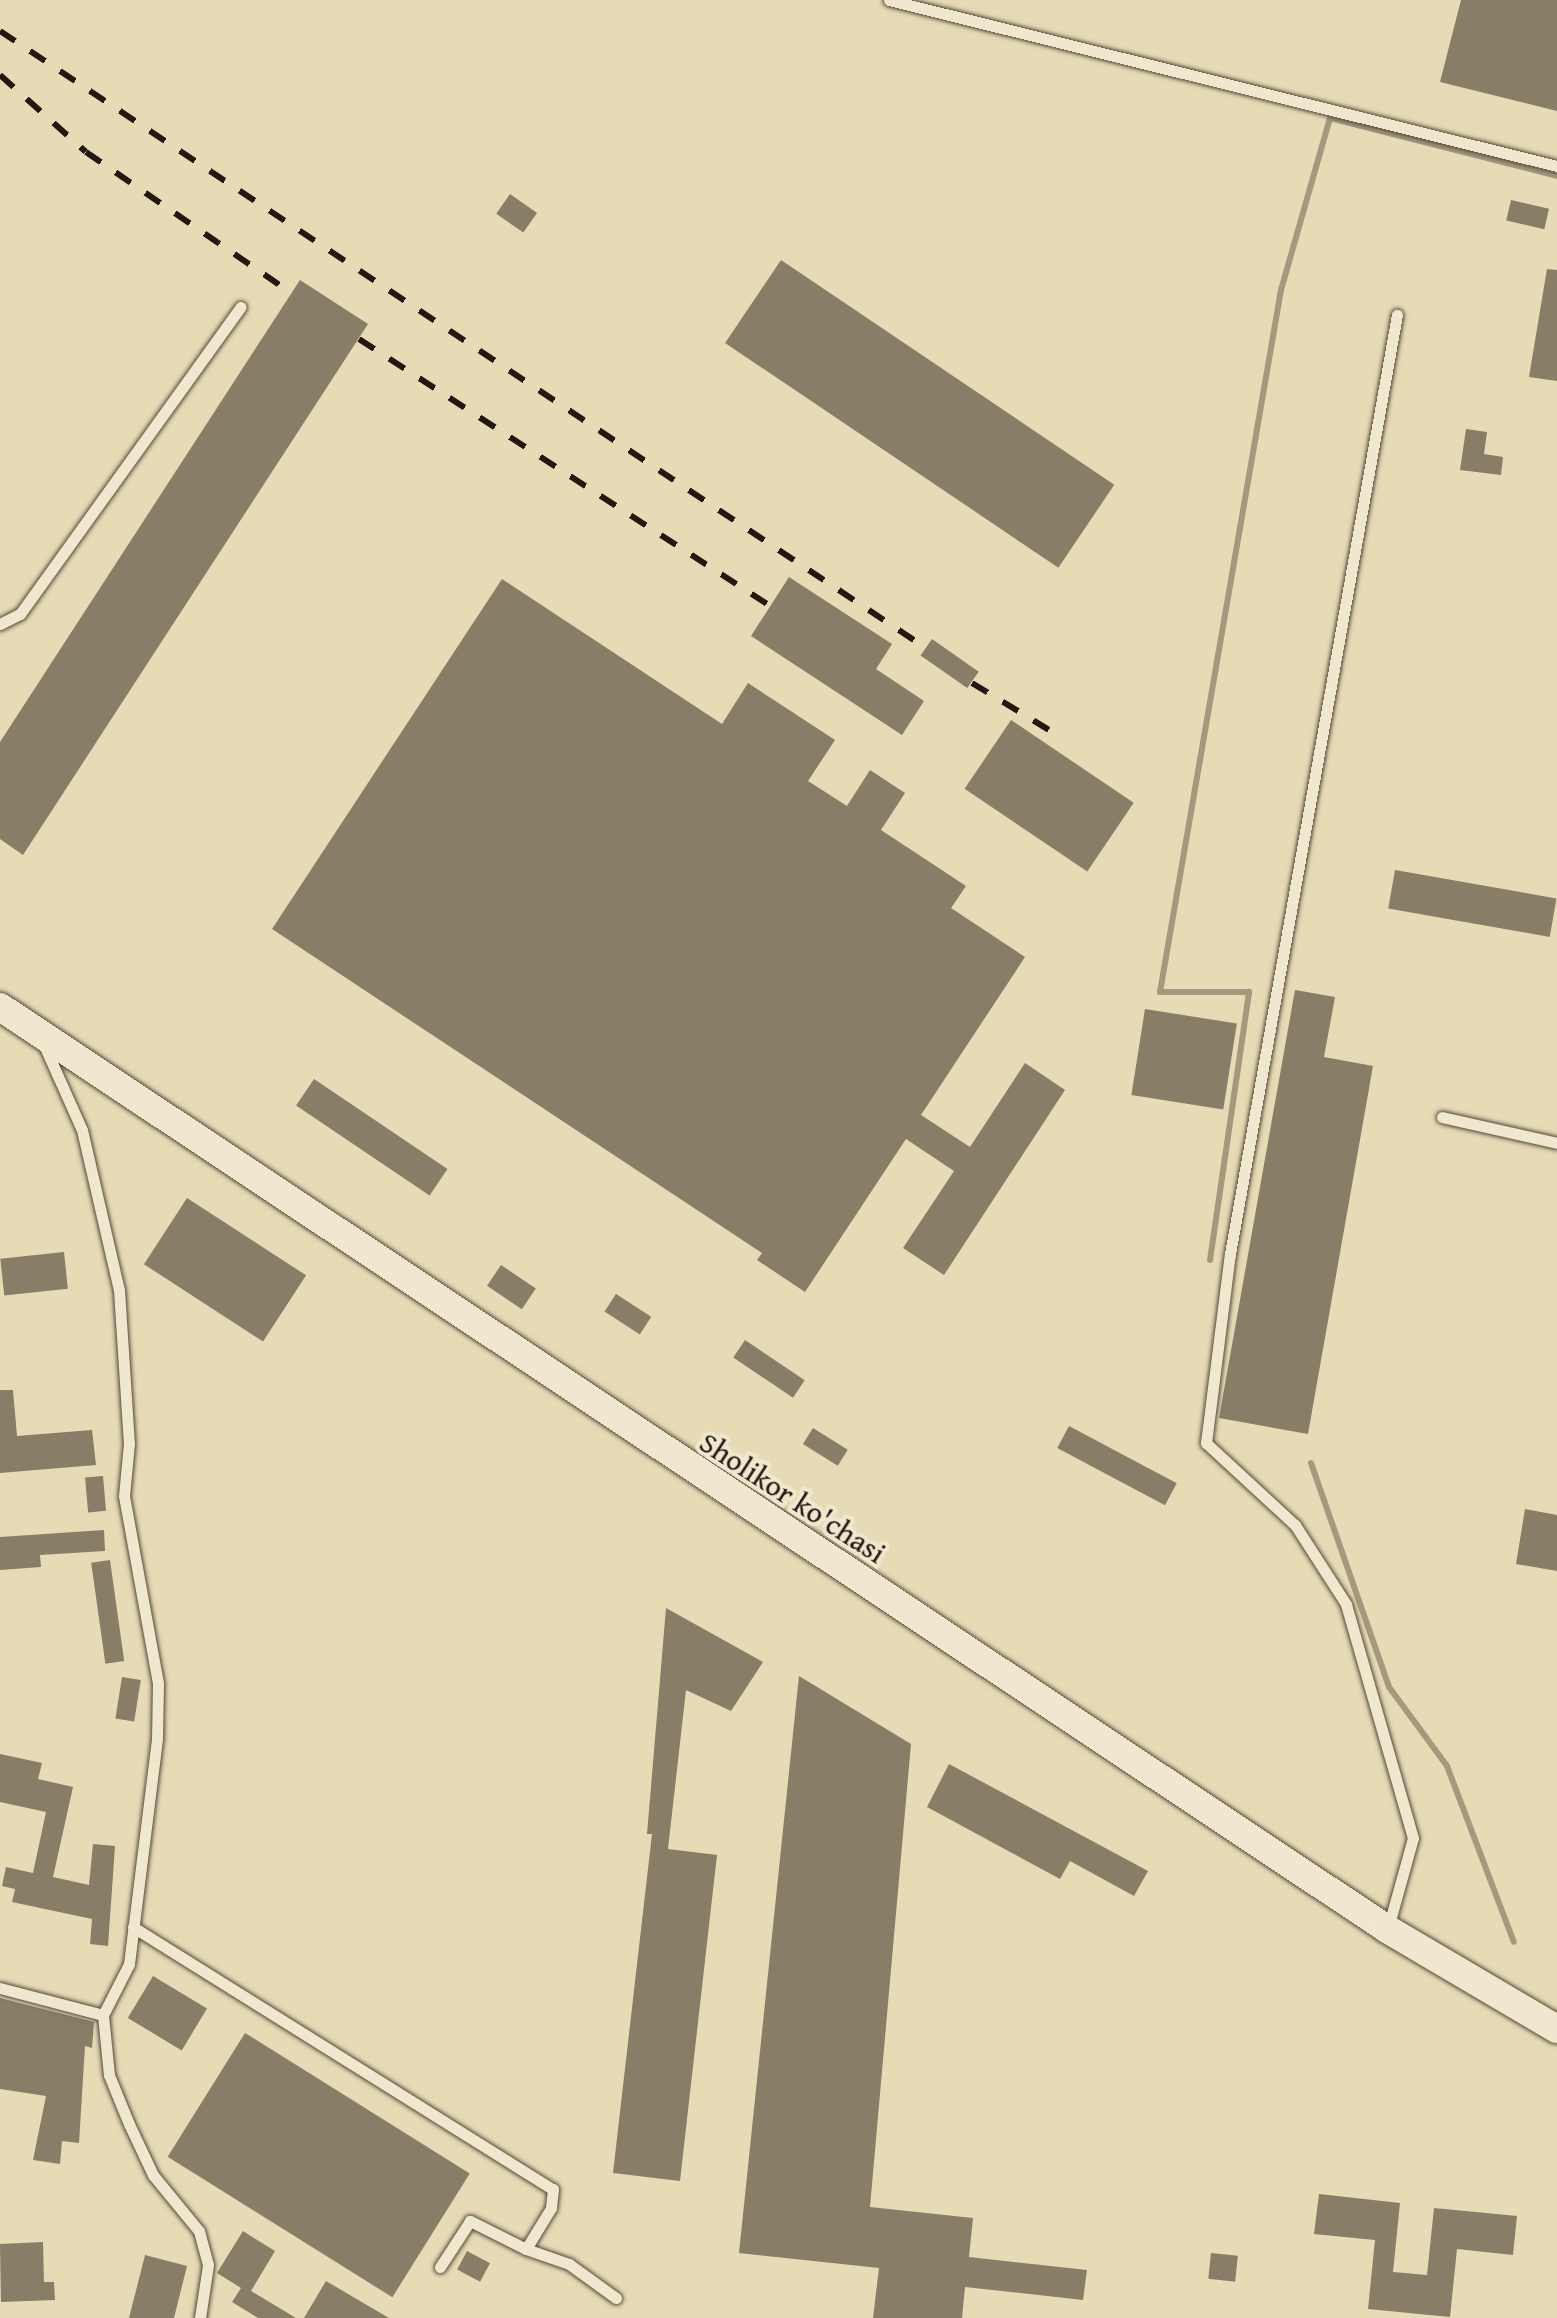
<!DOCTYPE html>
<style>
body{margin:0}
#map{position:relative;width:1557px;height:2318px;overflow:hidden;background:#e6dbb4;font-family:"Gentium Book Plus",serif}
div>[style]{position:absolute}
.stream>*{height:6px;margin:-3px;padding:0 3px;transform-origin:3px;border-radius:3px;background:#a4987d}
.building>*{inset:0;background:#887d66;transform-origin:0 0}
.roads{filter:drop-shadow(0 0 2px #54483a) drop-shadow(0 0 2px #54483a)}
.service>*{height:11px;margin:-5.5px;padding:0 5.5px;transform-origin:5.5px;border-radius:5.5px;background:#efe8ce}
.tertiary>*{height:28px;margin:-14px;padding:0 14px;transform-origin:14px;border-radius:14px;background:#efe8ce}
.rail>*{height:6px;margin-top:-3px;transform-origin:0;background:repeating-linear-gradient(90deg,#231711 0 18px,transparent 0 36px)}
span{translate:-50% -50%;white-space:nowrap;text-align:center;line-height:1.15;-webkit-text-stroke:8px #efe8ce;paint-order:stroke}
.street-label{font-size:30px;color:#231711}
</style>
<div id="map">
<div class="stream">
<i style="left:1210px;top:1260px;width:271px;rotate:-81.7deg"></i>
<i style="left:1249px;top:992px;width:89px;rotate:180deg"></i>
<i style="left:1160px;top:992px;width:712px;rotate:-80.22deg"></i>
<i style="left:1281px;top:290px;width:179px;rotate:-74.1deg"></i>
<i style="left:1330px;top:118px;width:234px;rotate:14.3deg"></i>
<i style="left:1311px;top:1463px;width:237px;rotate:70.8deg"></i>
<i style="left:1389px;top:1687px;width:98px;rotate:53.7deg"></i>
<i style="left:1447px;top:1766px;width:188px;rotate:69.2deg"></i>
</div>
<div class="building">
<i style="clip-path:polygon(1461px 0,1557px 0,1557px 111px,1440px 82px)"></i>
<i style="left:510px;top:194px;width:33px;height:24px;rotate:35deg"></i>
<i style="left:1511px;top:200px;width:39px;height:21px;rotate:13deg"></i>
<i style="left:781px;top:260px;width:402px;height:100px;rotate:34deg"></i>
<i style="clip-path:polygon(1547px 269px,1557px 270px,1557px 381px,1529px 377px)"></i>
<i style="clip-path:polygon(300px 280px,368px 324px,23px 855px,0 839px,0 742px)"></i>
<i style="clip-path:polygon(1466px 429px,1487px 432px,1484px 454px,1503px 457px,1501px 475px,1460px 470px)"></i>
<i style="clip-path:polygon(789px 577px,892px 644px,876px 669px,924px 701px,902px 735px,751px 636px)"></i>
<i style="clip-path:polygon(502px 579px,722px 724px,748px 683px,835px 740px,808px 781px,847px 806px,870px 770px,905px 793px,881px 830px,966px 886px,951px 908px,1025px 957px,921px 1115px,970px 1147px,1025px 1063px,1065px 1090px,944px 1275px,903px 1248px,954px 1171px,906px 1139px,805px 1292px,757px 1260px,762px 1253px,272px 929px)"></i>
<i style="left:932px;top:639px;width:57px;height:20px;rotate:35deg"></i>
<i style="left:1011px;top:720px;width:148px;height:83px;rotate:34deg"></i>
<i style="left:1395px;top:870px;width:164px;height:39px;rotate:10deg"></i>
<i style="clip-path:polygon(1295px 990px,1335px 997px,1324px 1057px,1373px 1066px,1308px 1434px,1219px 1418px)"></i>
<i style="left:1145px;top:1009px;width:93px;height:87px;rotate:9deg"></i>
<i style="left:314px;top:1079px;width:161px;height:32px;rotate:34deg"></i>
<i style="left:187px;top:1198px;width:142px;height:79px;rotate:33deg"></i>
<i style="left:64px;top:1252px;width:37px;height:64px;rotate:84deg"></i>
<i style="left:501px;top:1265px;width:42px;height:25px;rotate:34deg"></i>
<i style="left:616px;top:1294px;width:42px;height:21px;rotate:33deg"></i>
<i style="left:745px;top:1340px;width:72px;height:21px;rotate:34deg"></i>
<i style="clip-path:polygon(0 1390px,13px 1390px,17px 1436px,92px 1430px,96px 1465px,0 1473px)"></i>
<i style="left:1069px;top:1426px;width:122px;height:25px;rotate:28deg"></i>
<i style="left:813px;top:1428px;width:41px;height:19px;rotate:32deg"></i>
<i style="left:103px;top:1476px;width:35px;height:18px;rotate:85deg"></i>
<i style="clip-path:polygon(1525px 1509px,1557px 1515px,1557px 1571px,1516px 1564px)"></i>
<i style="clip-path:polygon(104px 1530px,105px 1551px,40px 1555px,41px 1567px,0 1570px,0 1537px)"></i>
<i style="left:110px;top:1560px;width:102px;height:19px;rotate:82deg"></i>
<i style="clip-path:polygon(666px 1608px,763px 1662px,731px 1711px,686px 1690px,668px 1849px,717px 1855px,680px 2181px,613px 2173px,652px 1834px,647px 1834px)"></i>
<i style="clip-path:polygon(799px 1676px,911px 1744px,870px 2207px,973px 2218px,969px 2257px,1087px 2270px,1083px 2300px,965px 2287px,962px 2318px,873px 2318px,879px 2268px,739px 2253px)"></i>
<i style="left:122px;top:1677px;width:19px;height:42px;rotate:9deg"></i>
<i style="clip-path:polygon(0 1754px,42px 1763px,38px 1779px,73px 1787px,53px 1877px,89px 1885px,93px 1844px,115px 1846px,108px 1946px,90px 1944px,92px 1919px,12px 1902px,15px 1889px,2px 1886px,6px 1867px,33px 1873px,46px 1812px,0 1802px)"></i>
<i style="clip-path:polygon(949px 1764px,1148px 1871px,1134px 1896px,1070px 1861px,1060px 1879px,927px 1807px)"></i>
<i style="left:153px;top:1976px;width:63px;height:49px;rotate:31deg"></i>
<i style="clip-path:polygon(0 1998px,94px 2022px,92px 2048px,85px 2046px,79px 2143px,62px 2141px,60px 2164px,33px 2160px,46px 2096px,0 2089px)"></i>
<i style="left:245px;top:2033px;width:265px;height:146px;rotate:32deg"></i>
<i style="clip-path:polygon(1319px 2194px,1400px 2203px,1393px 2272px,1427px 2275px,1434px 2208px,1517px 2216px,1513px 2255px,1457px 2249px,1450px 2317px,1368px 2309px,1375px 2240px,1314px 2234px)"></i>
<i style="clip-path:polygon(243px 2231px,275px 2251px,251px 2291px,296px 2318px,258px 2318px,232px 2302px,241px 2288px,217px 2273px)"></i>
<i style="clip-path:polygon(43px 2242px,44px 2282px,54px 2282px,55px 2300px,1px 2302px,0 2244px)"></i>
<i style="left:467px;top:2251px;width:26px;height:21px;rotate:28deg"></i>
<i style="left:1211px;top:2253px;width:27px;height:26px;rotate:6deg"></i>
<i style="clip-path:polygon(145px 2255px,187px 2266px,174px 2318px,129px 2318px)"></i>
<i style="clip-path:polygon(326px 2281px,389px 2318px,304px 2318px)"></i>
</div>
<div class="roads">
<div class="service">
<i style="left:889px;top:0;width:688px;rotate:13.96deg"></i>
<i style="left:0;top:624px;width:22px;rotate:-27deg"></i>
<i style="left:20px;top:614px;width:378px;rotate:-54.3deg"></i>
<i style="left:44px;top:1045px;width:93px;rotate:65.9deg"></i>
<i style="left:82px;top:1130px;width:164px;rotate:77deg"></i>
<i style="left:119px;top:1290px;width:153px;rotate:86.3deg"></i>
<i style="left:129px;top:1443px;width:53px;rotate:95.4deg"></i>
<i style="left:124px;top:1496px;width:190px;rotate:79.7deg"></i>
<i style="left:158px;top:1683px;width:56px;rotate:91deg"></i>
<i style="left:157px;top:1739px;width:227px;rotate:97.1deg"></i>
<i style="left:129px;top:1964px;width:57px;rotate:117deg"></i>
<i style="left:1442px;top:1117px;width:118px;rotate:12.7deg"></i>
<i style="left:133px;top:1927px;width:495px;rotate:32deg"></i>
<i style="left:553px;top:2189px;width:19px;rotate:96deg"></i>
<i style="left:551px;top:2208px;width:48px;rotate:121.4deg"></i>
<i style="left:526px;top:2249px;width:63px;rotate:-153.4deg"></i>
<i style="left:470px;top:2221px;width:55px;rotate:123.1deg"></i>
<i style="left:1388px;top:1928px;width:93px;rotate:-74.5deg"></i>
<i style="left:1413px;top:1838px;width:243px;rotate:-106deg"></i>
<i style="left:1346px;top:1604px;width:94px;rotate:-122.8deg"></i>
<i style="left:1295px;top:1525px;width:121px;rotate:-137.3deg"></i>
<i style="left:1206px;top:1443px;width:191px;rotate:-82.8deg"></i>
<i style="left:1230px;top:1254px;width:954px;rotate:-79.92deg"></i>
<i style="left:0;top:1988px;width:106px;rotate:14.7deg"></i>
<i style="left:103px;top:2015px;width:60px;rotate:84.3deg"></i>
<i style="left:109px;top:2075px;width:53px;rotate:67.8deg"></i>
<i style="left:129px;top:2124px;width:56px;rotate:64.8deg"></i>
<i style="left:153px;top:2175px;width:72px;rotate:50.6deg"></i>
<i style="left:199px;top:2231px;width:35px;rotate:75deg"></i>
<i style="left:208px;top:2265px;width:54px;rotate:98.6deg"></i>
<i style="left:526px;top:2249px;width:46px;rotate:19.2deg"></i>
<i style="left:569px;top:2264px;width:58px;rotate:35.9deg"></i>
</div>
<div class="tertiary">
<i style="left:0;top:1007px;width:1665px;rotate:33.61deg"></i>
<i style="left:1387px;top:1929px;width:197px;rotate:30.5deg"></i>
</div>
</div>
<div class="rail">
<i style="left:0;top:31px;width:1113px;rotate:33.68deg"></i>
<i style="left:0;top:75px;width:115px;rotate:41.8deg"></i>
<i style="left:86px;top:152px;width:249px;rotate:34.5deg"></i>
<i style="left:359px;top:339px;width:490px;rotate:33deg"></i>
<i style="left:972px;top:683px;width:90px;rotate:31.4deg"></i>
</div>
<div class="street-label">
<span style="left:793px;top:1497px;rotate:33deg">Sholikor ko'chasi</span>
</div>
</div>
